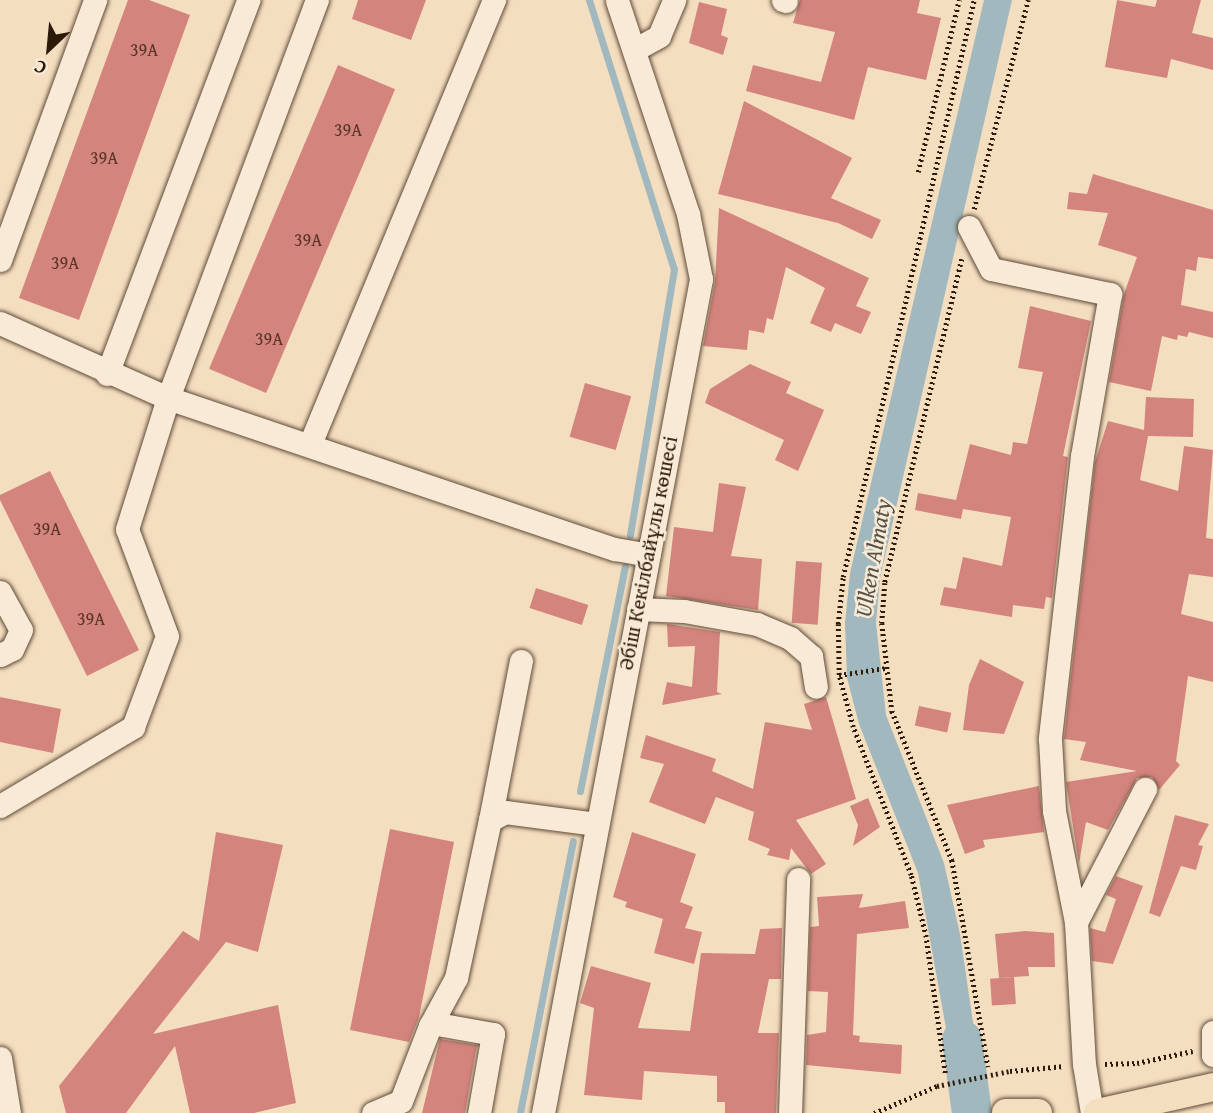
<!DOCTYPE html>
<meta charset="utf-8">
<style>
body{margin:0}
#map{position:relative;width:1213px;height:1113px;overflow:hidden;background:#f4dec0;font-family:"Gentium Book Plus",serif}
div>[style]{position:absolute}
.water>*{inset:0;background:#a1b9be}
.stream>*{height:7px;margin:-3.5px;padding:0 3.5px;transform-origin:3.5px;border-radius:3.5px;background:#a1b9be}
.river>*{height:40px;margin:-20px;padding:0 20px;transform-origin:20px;border-radius:20px;background:#a1b9be}
.building>*{inset:0;background:#d3847d;transform-origin:0 0}
.path>*{height:4.5px;margin-top:-2.25px;transform-origin:0;background:repeating-linear-gradient(90deg,#2e1a09 0 2px,transparent 0 5.5px)}
.roads{filter:drop-shadow(0 0 2px #604b37) drop-shadow(0 0 2px #604b37)}
.minor>*{height:23px;margin:-11.5px;padding:0 11.5px;transform-origin:11.5px;border-radius:11.5px;background:#f8ead6}
.major>*{height:28px;margin:-14px;padding:0 14px;transform-origin:14px;border-radius:14px;background:#f4dec0}
.path-bridge>*{height:4.5px;margin-top:-2.25px;transform-origin:0;background:repeating-linear-gradient(90deg,#2e1a09 0 2px,transparent 0 5.5px)}
span{translate:-50% -50%;white-space:nowrap;text-align:center;line-height:1.15;-webkit-text-stroke:5px #f8ead6;paint-order:stroke}
.number-label{font-size:18px;color:#573426}
.number-label span{-webkit-text-stroke-width:0}
.street-label{font-size:21px;color:#2e1a09}
.water-label{font-size:23px;color:#565248;font-style:italic}
.north{position:absolute;left:14px;top:14px;width:70px;height:70px;-webkit-text-stroke:5px #f8ead6;paint-order:stroke;rotate:206deg;font-size:19px;font-weight:700;line-height:28px;text-align:center;color:#2e1a09}
.north::after{content:'';display:block;margin:auto;width:24px;height:32px;background:#2e1a09;clip-path:polygon(50% 0,100% 100%,50% 72%,0 100%)}
</style>
<div id="map">
<div class="water">
<i style="clip-path:polygon(984px 0,1012px 0,880px 578px,876px 623px,886px 715px,944px 863px,960px 934px,983px 1090px,958px 1095px,918px 873px,859px 724px,847px 678px,845px 623px,850px 573px)"></i>
</div>
<div class="stream">
<i style="left:589px;top:0;width:282px;rotate:72.5deg"></i>
<i style="left:674px;top:269px;width:270px;rotate:99.4deg"></i>
<i style="left:580px;top:791px;width:229px;rotate:-78.7deg"></i>
<i style="left:520px;top:1113px;width:277px;rotate:-79deg"></i>
</div>
<div class="river">
<i style="left:962px;top:1040px;width:74px;rotate:82.2deg"></i>
</div>
<div class="building">
<i style="clip-path:polygon(128px 0,149px 0,190px 15px,79px 320px,19px 298px)"></i>
<i style="clip-path:polygon(358px 0,426px 0,411px 40px,352px 19px)"></i>
<i style="clip-path:polygon(800px 0,920px 0,917px 13px,941px 18px,926px 80px,868px 67px,854px 120px,746px 91px,753px 65px,821px 82px,835px 32px,793px 23px)"></i>
<i style="clip-path:polygon(1117px 0,1155px 7px,1157px 0,1201px 0,1192px 33px,1213px 38px,1213px 70px,1171px 59px,1167px 78px,1105px 67px)"></i>
<i style="clip-path:polygon(699px 2px,727px 9px,721px 35px,728px 38px,723px 55px,689px 43px)"></i>
<i style="left:338px;top:65px;width:62px;height:330px;rotate:23deg"></i>
<i style="clip-path:polygon(744px 101px,852px 158px,831px 198px,881px 220px,872px 239px,838px 223px,718px 194px)"></i>
<i style="clip-path:polygon(1093px 174px,1213px 210px,1213px 259px,1198px 257px,1196px 271px,1186px 269px,1181px 305px,1213px 312px,1213px 338px,1189px 332px,1187px 337px,1178px 335px,1177px 340px,1162px 336px,1151px 391px,1109px 382px,1124px 294px,1137px 257px,1098px 245px,1108px 213px,1067px 209px,1069px 192px,1087px 194px)"></i>
<i style="clip-path:polygon(719px 208px,869px 278px,856px 306px,871px 312px,861px 334px,835px 323px,831px 332px,810px 323px,825px 288px,786px 267px,773px 320px,767px 318px,764px 333px,749px 330px,747px 350px,703px 346px,715px 282px)"></i>
<i style="clip-path:polygon(1030px 306px,1091px 321px,1063px 456px,1068px 457px,1052px 598px,1046px 597px,1044px 609px,1013px 605px,1012px 617px,940px 605px,944px 587px,956px 589px,963px 557px,1002px 566px,1011px 517px,963px 509px,961px 519px,915px 510px,918px 493px,956px 500px,970px 444px,1011px 455px,1013px 442px,1027px 444px,1043px 372px,1018px 368px)"></i>
<i style="clip-path:polygon(750px 364px,791px 382px,786px 393px,824px 410px,798px 471px,775px 460px,784px 440px,705px 403px,710px 389px)"></i>
<i style="left:585px;top:383px;width:48px;height:56px;rotate:16deg"></i>
<i style="clip-path:polygon(1146px 397px,1194px 399px,1193px 437px,1148px 436px,1140px 480px,1178px 491px,1184px 446px,1213px 450px,1206px 538px,1213px 539px,1213px 577px,1189px 574px,1181px 614px,1213px 622px,1213px 682px,1188px 676px,1176px 761px,1180px 765px,1159px 790px,1152px 777px,1137px 778px,1108px 830px,1086px 822px,1079px 864px,1066px 782px,1137px 771px,1080px 760px,1086px 742px,1064px 739px,1095px 462px,1108px 421px,1144px 430px)"></i>
<i style="clip-path:polygon(50px 471px,139px 650px,87px 676px,0 500px,0 495px)"></i>
<i style="clip-path:polygon(719px 483px,746px 487px,731px 556px,762px 559px,758px 610px,666px 596px,674px 527px,713px 532px)"></i>
<i style="left:796px;top:561px;width:26px;height:62px;rotate:4deg"></i>
<i style="left:536px;top:588px;width:55px;height:21px;rotate:18deg"></i>
<i style="clip-path:polygon(667px 624px,720px 632px,717px 692px,722px 694px,662px 705px,667px 682px,692px 687px,695px 646px,668px 647px)"></i>
<i style="clip-path:polygon(980px 659px,1024px 682px,1004px 734px,963px 730px,969px 685px)"></i>
<i style="clip-path:polygon(0 697px,61px 709px,53px 753px,0 742px)"></i>
<i style="clip-path:polygon(826px 697px,856px 799px,796px 820px,826px 864px,811px 874px,791px 848px,789px 860px,767px 855px,770px 849px,748px 840px,754px 812px,716px 797px,705px 824px,649px 802px,664px 764px,640px 758px,646px 735px,716px 759px,712px 771px,753px 789px,765px 722px,812px 730px,804px 704px)"></i>
<i style="left:919px;top:706px;width:33px;height:20px;rotate:12deg"></i>
<i style="clip-path:polygon(1039px 786px,1044px 832px,983px 840px,985px 847px,965px 854px,947px 805px)"></i>
<i style="clip-path:polygon(868px 798px,880px 827px,853px 846px,858px 825px,850px 806px)"></i>
<i style="clip-path:polygon(1175px 815px,1209px 824px,1198px 845px,1203px 846px,1196px 870px,1181px 866px,1160px 917px,1149px 913px)"></i>
<i style="clip-path:polygon(390px 829px,454px 842px,419px 1017px,409px 1042px,350px 1030px)"></i>
<i style="clip-path:polygon(216px 832px,283px 845px,258px 952px,226px 942px,153px 1034px,278px 1005px,296px 1103px,254px 1113px,190px 1113px,175px 1046px,126px 1113px,66px 1113px,59px 1086px,183px 931px,199px 941px)"></i>
<i style="clip-path:polygon(632px 832px,696px 854px,680px 902px,693px 907px,685px 928px,702px 932px,694px 964px,654px 953px,663px 919px,625px 907px,627px 902px,613px 897px)"></i>
<i style="clip-path:polygon(1116px 876px,1143px 886px,1113px 964px,1092px 961px,1090px 928px,1105px 932px,1116px 899px,1106px 895px)"></i>
<i style="clip-path:polygon(863px 894px,859px 908px,905px 901px,909px 928px,857px 934px,853px 1035px,860px 1036px,859px 1042px,902px 1045px,901px 1074px,806px 1065px,807px 1035px,826px 1032px,828px 992px,808px 991px,810px 927px,819px 926px,817px 897px)"></i>
<i style="clip-path:polygon(782px 928px,781px 979px,769px 979px,758px 1033px,779px 1033px,776px 1113px,725px 1113px,725px 1102px,717px 1102px,717px 1076px,644px 1071px,642px 1100px,584px 1095px,594px 1008px,580px 1003px,591px 966px,651px 983px,638px 1028px,690px 1031px,701px 953px,755px 954px,760px 929px)"></i>
<i style="clip-path:polygon(1025px 931px,1054px 933px,1055px 967px,1028px 967px,1029px 976px,999px 978px,995px 934px)"></i>
<i style="left:1014px;top:977px;width:27px;height:24px;rotate:86deg"></i>
<i style="clip-path:polygon(440px 1039px,477px 1045px,465px 1113px,422px 1113px)"></i>
</div>
<div class="path">
<i style="left:918px;top:172px;width:177px;rotate:-76.6deg"></i>
<i style="left:974px;top:209px;width:216px;rotate:-75.5deg"></i>
<i style="left:962px;top:259px;width:333px;rotate:103.4deg"></i>
<i style="left:885px;top:583px;width:40px;rotate:94.3deg"></i>
<i style="left:882px;top:623px;width:89px;rotate:83.5deg"></i>
<i style="left:892px;top:711px;width:161px;rotate:68.1deg"></i>
<i style="left:952px;top:860px;width:210px;rotate:80.1deg"></i>
<i style="left:839px;top:675px;width:48px;rotate:-8.5deg"></i>
<i style="left:1105px;top:1064px;width:32px;rotate:-2deg"></i>
<i style="left:1137px;top:1063px;width:57px;rotate:-12.1deg"></i>
<i style="left:1010px;top:1071px;width:55px;rotate:-5.2deg"></i>
<i style="left:945px;top:1073px;width:137px;rotate:-98deg"></i>
<i style="left:926px;top:937px;width:64px;rotate:-103.6deg"></i>
<i style="left:911px;top:875px;width:159px;rotate:-111.4deg"></i>
<i style="left:853px;top:727px;width:54px;rotate:-105.1deg"></i>
<i style="left:839px;top:675px;width:51px;rotate:-91.1deg"></i>
<i style="left:838px;top:624px;width:47px;rotate:-83.9deg"></i>
<i style="left:843px;top:577px;width:592px;rotate:-77.21deg"></i>
<i style="left:874px;top:1113px;width:69px;rotate:-23.2deg"></i>
</div>
<div class="roads">
<div class="minor">
<i style="left:783px;top:0;width:3px;rotate:18deg"></i>
<i style="left:634px;top:50px;width:29px;rotate:-29deg"></i>
<i style="left:659px;top:36px;width:39px;rotate:-67deg"></i>
<i style="left:969px;top:227px;width:47px;rotate:62.4deg"></i>
<i style="left:991px;top:269px;width:122px;rotate:11.9deg"></i>
<i style="left:1110px;top:294px;width:164px;rotate:99.8deg"></i>
<i style="left:1082px;top:456px;width:285px;rotate:96.5deg"></i>
<i style="left:1050px;top:739px;width:72px;rotate:86.8deg"></i>
<i style="left:1054px;top:811px;width:113px;rotate:78.8deg"></i>
<i style="left:1076px;top:922px;width:142px;rotate:86.8deg"></i>
<i style="left:1084px;top:1064px;width:50px;rotate:80.7deg"></i>
<i style="left:0;top:260px;width:277px;rotate:-69.9deg"></i>
<i style="left:0;top:323px;width:184px;rotate:24.1deg"></i>
<i style="left:168px;top:398px;width:472px;rotate:18.7deg"></i>
<i style="left:615px;top:549px;width:34px;rotate:10deg"></i>
<i style="left:107px;top:374px;width:400px;rotate:-69.3deg"></i>
<i style="left:310px;top:444px;width:481px;rotate:-67.5deg"></i>
<i style="left:0;top:592px;width:43px;rotate:61.1deg"></i>
<i style="left:21px;top:630px;width:21px;rotate:115deg"></i>
<i style="left:12px;top:649px;width:13px;rotate:153deg"></i>
<i style="left:638px;top:609px;width:46px;rotate:2.5deg"></i>
<i style="left:684px;top:611px;width:74px;rotate:10.1deg"></i>
<i style="left:757px;top:624px;width:36px;rotate:23deg"></i>
<i style="left:790px;top:638px;width:28px;rotate:41deg"></i>
<i style="left:811px;top:656px;width:31px;rotate:81deg"></i>
<i style="left:0;top:806px;width:155px;rotate:-30.7deg"></i>
<i style="left:133px;top:727px;width:97px;rotate:-69.5deg"></i>
<i style="left:167px;top:636px;width:114px;rotate:-110.5deg"></i>
<i style="left:127px;top:529px;width:137px;rotate:-72.6deg"></i>
<i style="left:168px;top:398px;width:425px;rotate:-69.5deg"></i>
<i style="left:490px;top:820px;width:162px;rotate:-79deg"></i>
<i style="left:1076px;top:922px;width:150px;rotate:-62.6deg"></i>
<i style="left:430px;top:1026px;width:55px;rotate:-61.6deg"></i>
<i style="left:456px;top:978px;width:162px;rotate:-77.9deg"></i>
<i style="left:490px;top:820px;width:17px;rotate:-28deg"></i>
<i style="left:505px;top:812px;width:92px;rotate:7.5deg"></i>
<i style="left:1213px;top:1032px;width:23px;rotate:90deg"></i>
<i style="left:0;top:1058px;width:56px;rotate:80.7deg"></i>
<i style="left:373px;top:1113px;width:30px;rotate:-23deg"></i>
<i style="left:401px;top:1101px;width:80px;rotate:-68.9deg"></i>
<i style="left:430px;top:1026px;width:7px;rotate:-16deg"></i>
<i style="left:437px;top:1024px;width:57px;rotate:10.1deg"></i>
<i style="left:493px;top:1034px;width:80px;rotate:100deg"></i>
<i style="left:543px;top:1113px;width:849px;rotate:-79.27deg"></i>
<i style="left:701px;top:279px;width:66px;rotate:-101.3deg"></i>
<i style="left:688px;top:214px;width:225px;rotate:-108.4deg"></i>
<i style="left:790px;top:1113px;width:234px;rotate:-88deg"></i>
</div>
<div class="major">
<i style="left:1006px;top:1113px;width:32px"></i>
<i style="left:1098px;top:1113px;width:118px;rotate:-12.7deg"></i>
</div>
</div>
<div class="path-bridge">
<i style="left:937px;top:1086px;width:75px;rotate:-11.6deg"></i>
</div>
<div class="number-label">
<span style="left:144px;top:50px">39А</span>
<span style="left:348px;top:130px">39А</span>
<span style="left:104px;top:158px">39А</span>
<span style="left:308px;top:240px">39А</span>
<span style="left:65px;top:263px">39А</span>
<span style="left:269px;top:339px">39А</span>
<span style="left:47px;top:529px">39А</span>
<span style="left:91px;top:619px">39А</span>
</div>
<div class="street-label">
<span style="left:648px;top:553px;rotate:-79deg">Әбіш Кекілбайұлы көшесі</span>
</div>
<div class="water-label">
<span style="left:873px;top:558px;rotate:-80deg">Ulken Almaty</span>
</div>
<div class="north">С</div>
</div>
